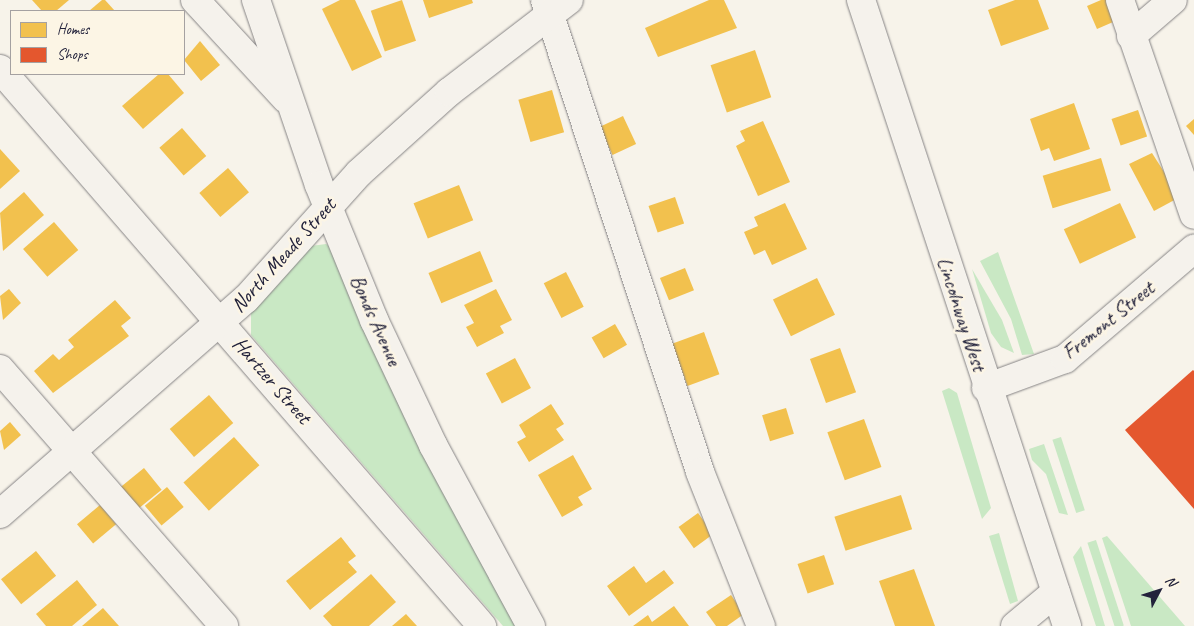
<!DOCTYPE html>
<style>
body{margin:0}
#map{position:relative;width:1194px;height:626px;overflow:hidden;background:#f7f3ea;font-family:Caveat,sans-serif}
div>[style]{position:absolute}
.green>*{inset:0;background:#c9e8c4;transform-origin:0 0}
.homes>*{inset:0;background:#f2c14e;transform-origin:0 0}
.shops>*{inset:0;background:#e4572e}
.roads{filter:drop-shadow(0 0 1px #868485) drop-shadow(0 0 1px #868485)}
.minor>*{height:28px;margin:-14px;padding:0 14px;transform-origin:14px;border-radius:14px;background:#f5f2ec}
.major>*{height:28px;margin:-14px;padding:0 14px;transform-origin:14px;border-radius:14px;background:#f5f2ec}
span{translate:-50% -50%;white-space:nowrap;text-align:center;line-height:1.15;-webkit-text-stroke:5px #fcf5e5;paint-order:stroke}
.street-label{font-size:21px;color:#22223b}
.legend{position:absolute;left:10px;top:10px;width:175px;height:65px;box-sizing:border-box;background:#fcf5e5;border:1px solid #a5a1a1;margin:0;padding:6px 9px;list-style:none;font-size:15px;color:#22223b}
.legend li{display:flex;align-items:center;gap:10px;height:25px}
.legend b{width:25px;border:1px solid #a5a1a1}
.north{position:absolute;left:1134px;top:566px;width:50px;height:50px;-webkit-text-stroke:4px #fcf5e5;paint-order:stroke;rotate:50deg;font-size:14px;font-weight:700;line-height:20px;text-align:center;color:#22223b}
.north::after{content:'';display:block;margin:auto;width:18px;height:22px;background:#22223b;clip-path:polygon(50% 0,100% 100%,50% 72%,0 100%)}
</style>
<div id="map">
<div class="green">
<i style="clip-path:polygon(326px 244px,332px 248px,517px 626px,503px 626px,251px 335px,251px 313px,311px 246px)"></i>
<i style="clip-path:polygon(998px 252px,1034px 354px,1022px 355px,1011px 319px,980px 261px)"></i>
<i style="clip-path:polygon(972px 269px,1002px 320px,1014px 353px,1001px 347px,991px 333px)"></i>
<i style="clip-path:polygon(949px 388px,957px 393px,991px 508px,982px 519px,942px 391px)"></i>
<i style="left:1061px;top:437px;width:77px;height:9px;rotate:72deg"></i>
<i style="clip-path:polygon(1044px 444px,1068px 515px,1059px 513px,1046px 474px,1032px 460px,1029px 449px)"></i>
<i style="clip-path:polygon(999px 533px,1018px 601px,1010px 604px,989px 536px)"></i>
<i style="clip-path:polygon(1107px 536px,1185px 626px,1131px 626px,1102px 538px)"></i>
<i style="left:1096px;top:540px;width:90px;height:9px;rotate:72deg"></i>
<i style="clip-path:polygon(1081px 546px,1105px 626px,1096px 626px,1073px 557px)"></i>
</div>
<div class="homes">
<i style="clip-path:polygon(32px 0,69px 0,56px 11px,42px 11px)"></i>
<i style="clip-path:polygon(105px 0,115px 11px,89px 11px,102px 0)"></i>
<i style="clip-path:polygon(340px 0,355px 0,382px 57px,352px 71px,322px 9px)"></i>
<i style="left:402px;top:0;width:43px;height:33px;rotate:71deg"></i>
<i style="clip-path:polygon(423px 0,472px 0,473px 3px,429px 18px)"></i>
<i style="clip-path:polygon(709px 0,724px 0,737px 28px,658px 57px,645px 28px)"></i>
<i style="clip-path:polygon(1015px 0,1038px 0,1049px 29px,1001px 46px,988px 10px)"></i>
<i style="clip-path:polygon(1101px 0,1112px 0,1120px 19px,1097px 29px,1087px 6px)"></i>
<i style="clip-path:polygon(200px 41px,220px 65px,201px 81px,184px 60px)"></i>
<i style="left:755px;top:50px;width:50px;height:47px;rotate:71deg"></i>
<i style="clip-path:polygon(159px 74px,168px 74px,184px 93px,143px 129px,122px 106px)"></i>
<i style="left:552px;top:90px;width:44px;height:35px;rotate:74deg"></i>
<i style="clip-path:polygon(1074px 103px,1090px 149px,1054px 161px,1049px 148px,1041px 151px,1030px 119px)"></i>
<i style="left:1138px;top:110px;width:28px;height:28px;rotate:71deg"></i>
<i style="left:623px;top:116px;width:31px;height:26px;rotate:65deg"></i>
<i style="clip-path:polygon(1194px 119px,1194px 135px,1186px 126px)"></i>
<i style="clip-path:polygon(763px 121px,790px 182px,758px 196px,736px 146px,745px 141px,740px 131px)"></i>
<i style="left:182px;top:128px;width:37px;height:30px;rotate:49deg"></i>
<i style="clip-path:polygon(0 149px,20px 171px,0 189px)"></i>
<i style="clip-path:polygon(1152px 153px,1180px 197px,1154px 211px,1129px 164px)"></i>
<i style="left:1101px;top:158px;width:34px;height:61px;rotate:73deg"></i>
<i style="left:228px;top:168px;width:32px;height:38px;rotate:49deg"></i>
<i style="left:459px;top:185px;width:38px;height:49px;rotate:68deg"></i>
<i style="clip-path:polygon(24px 192px,44px 215px,3px 251px,0 213px)"></i>
<i style="left:675px;top:197px;width:28px;height:28px;rotate:71deg"></i>
<i style="clip-path:polygon(785px 203px,807px 249px,772px 265px,765px 250px,754px 255px,744px 232px,758px 226px,754px 217px)"></i>
<i style="left:1120px;top:203px;width:38px;height:62px;rotate:65deg"></i>
<i style="left:54px;top:222px;width:37px;height:41px;rotate:49deg"></i>
<i style="left:480px;top:251px;width:33px;height:56px;rotate:67deg"></i>
<i style="left:685px;top:268px;width:24px;height:27px;rotate:68deg"></i>
<i style="left:566px;top:272px;width:39px;height:25px;rotate:63deg"></i>
<i style="left:817px;top:278px;width:41px;height:49px;rotate:64deg"></i>
<i style="clip-path:polygon(9px 289px,21px 303px,3px 320px,0 296px)"></i>
<i style="clip-path:polygon(496px 289px,512px 320px,500px 326px,504px 333px,477px 347px,466px 327px,474px 323px,464px 305px)"></i>
<i style="clip-path:polygon(115px 300px,131px 318px,121px 326px,129px 336px,53px 393px,34px 371px,53px 354px,59px 360px,74px 347px,68px 340px)"></i>
<i style="left:615px;top:324px;width:24px;height:27px;rotate:60deg"></i>
<i style="left:704px;top:332px;width:45px;height:34px;rotate:70deg"></i>
<i style="left:840px;top:348px;width:47px;height:32px;rotate:70deg"></i>
<i style="left:515px;top:358px;width:34px;height:33px;rotate:62deg"></i>
<i style="left:209px;top:395px;width:37px;height:52px;rotate:49deg"></i>
<i style="clip-path:polygon(551px 404px,564px 424px,556px 429px,564px 440px,529px 462px,517px 442px,526px 437px,519px 425px)"></i>
<i style="left:786px;top:408px;width:27px;height:25px;rotate:73deg"></i>
<i style="left:864px;top:419px;width:51px;height:39px;rotate:70deg"></i>
<i style="clip-path:polygon(10px 422px,21px 435px,4px 450px,0 431px)"></i>
<i style="left:234px;top:437px;width:38px;height:68px;rotate:48deg"></i>
<i style="clip-path:polygon(573px 455px,592px 489px,578px 497px,583px 505px,562px 517px,538px 475px)"></i>
<i style="left:144px;top:468px;width:28px;height:30px;rotate:51deg"></i>
<i style="left:167px;top:487px;width:26px;height:29px;rotate:50deg"></i>
<i style="left:901px;top:495px;width:36px;height:70px;rotate:72deg"></i>
<i style="left:100px;top:505px;width:25px;height:30px;rotate:50deg"></i>
<i style="left:698px;top:513px;width:26px;height:24px;rotate:54deg"></i>
<i style="clip-path:polygon(341px 537px,356px 556px,348px 562px,357px 572px,310px 610px,286px 581px)"></i>
<i style="left:36px;top:551px;width:32px;height:45px;rotate:51deg"></i>
<i style="left:824px;top:555px;width:31px;height:28px;rotate:71deg"></i>
<i style="clip-path:polygon(634px 566px,646px 583px,664px 570px,674px 583px,629px 616px,607px 586px)"></i>
<i style="clip-path:polygon(914px 569px,935px 626px,895px 626px,879px 581px)"></i>
<i style="clip-path:polygon(371px 574px,396px 602px,369px 626px,332px 626px,323px 616px)"></i>
<i style="clip-path:polygon(77px 580px,97px 605px,72px 626px,46px 626px,36px 614px)"></i>
<i style="clip-path:polygon(731px 595px,744px 614px,727px 626px,716px 626px,706px 612px)"></i>
<i style="clip-path:polygon(674px 606px,689px 626px,633px 626px,648px 615px,652px 622px)"></i>
<i style="clip-path:polygon(103px 608px,119px 626px,82px 626px)"></i>
<i style="clip-path:polygon(406px 614px,417px 626px,392px 626px)"></i>
</div>
<div class="shops">
<i style="clip-path:polygon(1193px 370px,1194px 371px,1194px 509px,1125px 430px)"></i>
</div>
<div class="roads">
<div class="minor">
<i style="left:195px;top:0;width:134px;rotate:47.4deg"></i>
<i style="left:256px;top:0;width:195px;rotate:71.2deg"></i>
<i style="left:319px;top:185px;width:146px;rotate:67.8deg"></i>
<i style="left:374px;top:320px;width:138px;rotate:64.7deg"></i>
<i style="left:433px;top:445px;width:206px;rotate:61.6deg"></i>
<i style="left:545px;top:0;width:497px;rotate:71.8deg"></i>
<i style="left:700px;top:472px;width:166px;rotate:68.4deg"></i>
<i style="left:1120px;top:0;width:227px;rotate:71deg"></i>
<i style="left:1131px;top:36px;width:55px;rotate:-40.6deg"></i>
<i style="left:0;top:69px;width:737px;rotate:49.13deg"></i>
<i style="left:0;top:369px;width:341px;rotate:48.9deg"></i>
<i style="left:986px;top:388px;width:84px;rotate:-20.2deg"></i>
<i style="left:1065px;top:359px;width:170px;rotate:-40.5deg"></i>
<i style="left:0;top:514px;width:327px;rotate:-41.2deg"></i>
<i style="left:246px;top:299px;width:169px;rotate:-48.1deg"></i>
<i style="left:359px;top:173px;width:121px;rotate:-42deg"></i>
<i style="left:449px;top:92px;width:151px;rotate:-37.5deg"></i>
<i style="left:1015px;top:626px;width:53px;rotate:-39.7deg"></i>
</div>
<div class="major">
<i style="left:861px;top:0;width:659px;rotate:71.78deg"></i>
</div>
</div>
<div class="street-label">
<span style="left:283px;top:255px;rotate:-48deg">North Meade Street</span>
<span style="left:962px;top:314px;rotate:72deg">Lincolnway West</span>
<span style="left:376px;top:320px;rotate:66deg">Bonds Avenue</span>
<span style="left:1108px;top:320px;rotate:-39deg">Fremont Street</span>
<span style="left:272px;top:380px;rotate:49deg">Hartzer Street</span>
</div>
<ul class="legend">
<li><b style="height:14px;background:#f2c14e"></b>Homes</li>
<li><b style="height:14px;background:#e4572e"></b>Shops</li>
</ul>
<div class="north">N</div>
</div>
